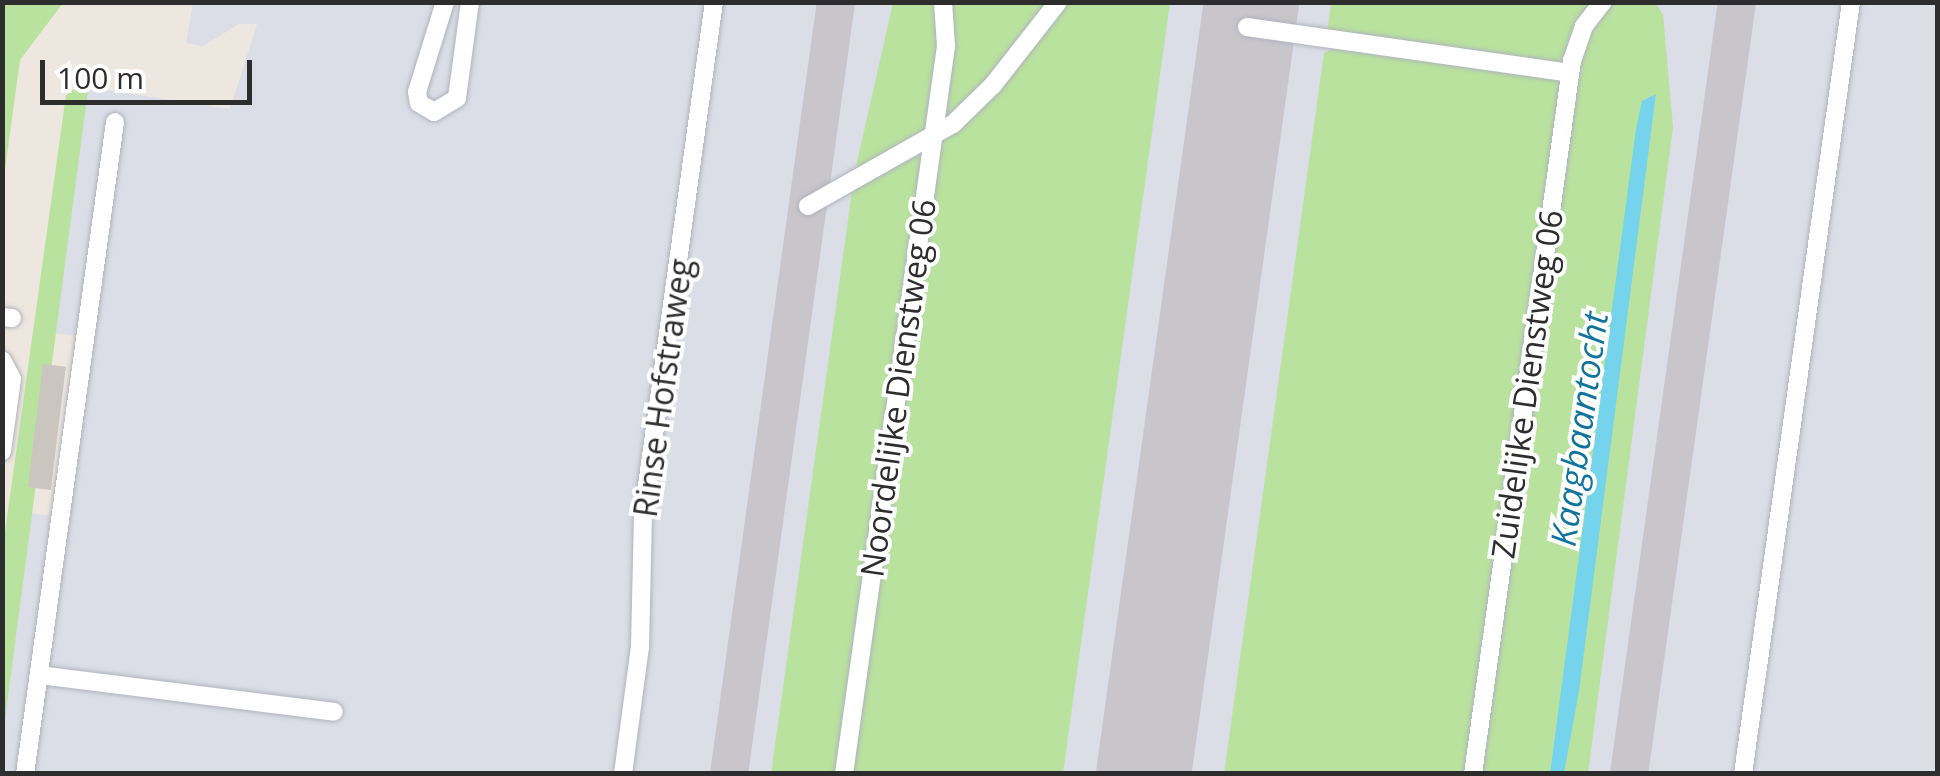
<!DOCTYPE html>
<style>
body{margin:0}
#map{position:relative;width:1940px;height:776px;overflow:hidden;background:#eee7e0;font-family:"Open Sans",sans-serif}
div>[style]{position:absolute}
.airport>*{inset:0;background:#dbdde7}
.green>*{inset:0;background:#b9e29e}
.water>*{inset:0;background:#76d3ec}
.taxiway>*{height:38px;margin:-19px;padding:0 19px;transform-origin:19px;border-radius:19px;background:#c8c6cb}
.runway>*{height:95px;margin:-47.5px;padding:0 47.5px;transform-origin:47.5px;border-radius:47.5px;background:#c8c6cb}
.building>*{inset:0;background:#cac5be;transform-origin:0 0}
.roads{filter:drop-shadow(0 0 2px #b0b3bd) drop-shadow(0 0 2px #b0b3bd)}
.minor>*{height:18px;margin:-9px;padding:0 9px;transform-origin:9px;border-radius:9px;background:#fff}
span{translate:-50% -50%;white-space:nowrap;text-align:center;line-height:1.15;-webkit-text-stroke:8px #fff;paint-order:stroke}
.street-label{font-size:32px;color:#2d2d2d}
.water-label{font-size:35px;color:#11749c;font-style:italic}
.frame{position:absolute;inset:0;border:5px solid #2d2d2d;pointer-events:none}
.scale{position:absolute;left:40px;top:60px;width:212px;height:45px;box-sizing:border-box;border:5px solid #2d2d2d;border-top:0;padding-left:12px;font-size:30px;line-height:35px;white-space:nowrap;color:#2d2d2d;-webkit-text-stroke:8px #fff;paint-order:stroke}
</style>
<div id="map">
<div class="airport">
<i style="clip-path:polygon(193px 3px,1937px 3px,1937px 773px,3px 774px,3px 702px,28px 513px,54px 516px,78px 336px,52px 333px,87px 87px,230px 109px,257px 24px,239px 24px,203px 46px,186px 43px)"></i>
</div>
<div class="green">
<i style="clip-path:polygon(3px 2px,63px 3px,20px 60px,3px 184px)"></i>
<i style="clip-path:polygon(893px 3px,937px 3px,941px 23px,927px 130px,855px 171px)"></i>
<i style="clip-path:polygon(949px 3px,1050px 3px,1000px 67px,949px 118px,943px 112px)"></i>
<i style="clip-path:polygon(1065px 3px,1170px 3px,1063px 773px,850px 774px,938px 141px)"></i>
<i style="clip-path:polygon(1331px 3px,1595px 3px,1562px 64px,1327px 35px)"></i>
<i style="clip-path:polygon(1611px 3px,1656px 3px,1663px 15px,1673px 127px,1588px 773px,1564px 773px,1656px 94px,1638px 129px,1550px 773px,1474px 774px,1578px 55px)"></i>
<i style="clip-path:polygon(1340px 46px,1557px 78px,1562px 85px,1467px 773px,1224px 774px,1324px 53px)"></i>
<i style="clip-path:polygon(79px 85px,88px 90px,3px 734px,3px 546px,66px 95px)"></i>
<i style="clip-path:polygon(917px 156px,924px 160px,839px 773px,771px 774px,852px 191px)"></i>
</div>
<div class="water">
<i style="clip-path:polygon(1656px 94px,1579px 691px,1564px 773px,1550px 773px,1636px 129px,1642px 101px)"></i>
</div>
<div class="taxiway">
<i style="left:1231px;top:2px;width:80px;rotate:83.5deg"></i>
<i style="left:729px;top:774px;width:779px;rotate:-82.11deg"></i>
<i style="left:1629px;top:774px;width:780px;rotate:-82.04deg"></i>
</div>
<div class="runway">
<i style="left:1143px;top:774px;width:780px;rotate:-82.04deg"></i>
</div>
<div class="building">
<i style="left:43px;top:364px;width:23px;height:124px;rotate:7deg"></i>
</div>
<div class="roads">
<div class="minor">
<i style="left:445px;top:2px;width:94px;rotate:107.3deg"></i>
<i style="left:417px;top:92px;width:11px;rotate:80deg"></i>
<i style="left:419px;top:103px;width:17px;rotate:31deg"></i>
<i style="left:434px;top:112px;width:27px;rotate:-31deg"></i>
<i style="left:457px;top:98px;width:97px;rotate:-82.3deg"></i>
<i style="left:1247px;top:27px;width:326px;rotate:8.1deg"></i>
<i style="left:808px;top:206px;width:167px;rotate:-29.5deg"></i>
<i style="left:953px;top:124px;width:56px;rotate:-44.3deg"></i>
<i style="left:993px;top:85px;width:105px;rotate:-51.9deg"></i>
<i style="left:2px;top:317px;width:10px;rotate:6deg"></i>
<i style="left:2px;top:360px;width:21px;rotate:62deg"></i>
<i style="left:12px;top:379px;width:73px;rotate:97.9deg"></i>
<i style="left:39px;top:675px;width:297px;rotate:7.1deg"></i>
<i style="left:25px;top:774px;width:658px;rotate:-82.14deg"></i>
<i style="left:623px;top:774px;width:128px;rotate:-82.4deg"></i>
<i style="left:640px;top:647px;width:133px;rotate:-88.7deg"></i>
<i style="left:643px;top:514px;width:517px;rotate:-82.11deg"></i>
<i style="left:844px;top:774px;width:735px;rotate:-82.02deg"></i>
<i style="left:946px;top:46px;width:44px;rotate:-93.9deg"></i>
<i style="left:1473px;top:774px;width:720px;rotate:-82.1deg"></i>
<i style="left:1572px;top:61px;width:37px;rotate:-71deg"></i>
<i style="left:1584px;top:26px;width:31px;rotate:-52deg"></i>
<i style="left:1743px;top:774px;width:780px;rotate:-82.04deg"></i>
</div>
</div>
<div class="street-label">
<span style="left:1527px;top:384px;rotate:-82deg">Zuidelijke Dienstweg 06</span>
<span style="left:663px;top:388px;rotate:-82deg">Rinse Hofstraweg</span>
<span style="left:898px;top:388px;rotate:-82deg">Noordelijke Dienstweg 06</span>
</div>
<div class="water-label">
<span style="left:1579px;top:429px;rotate:-82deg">Kaagbaantocht</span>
</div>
<div class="frame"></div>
<div class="scale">100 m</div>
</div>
